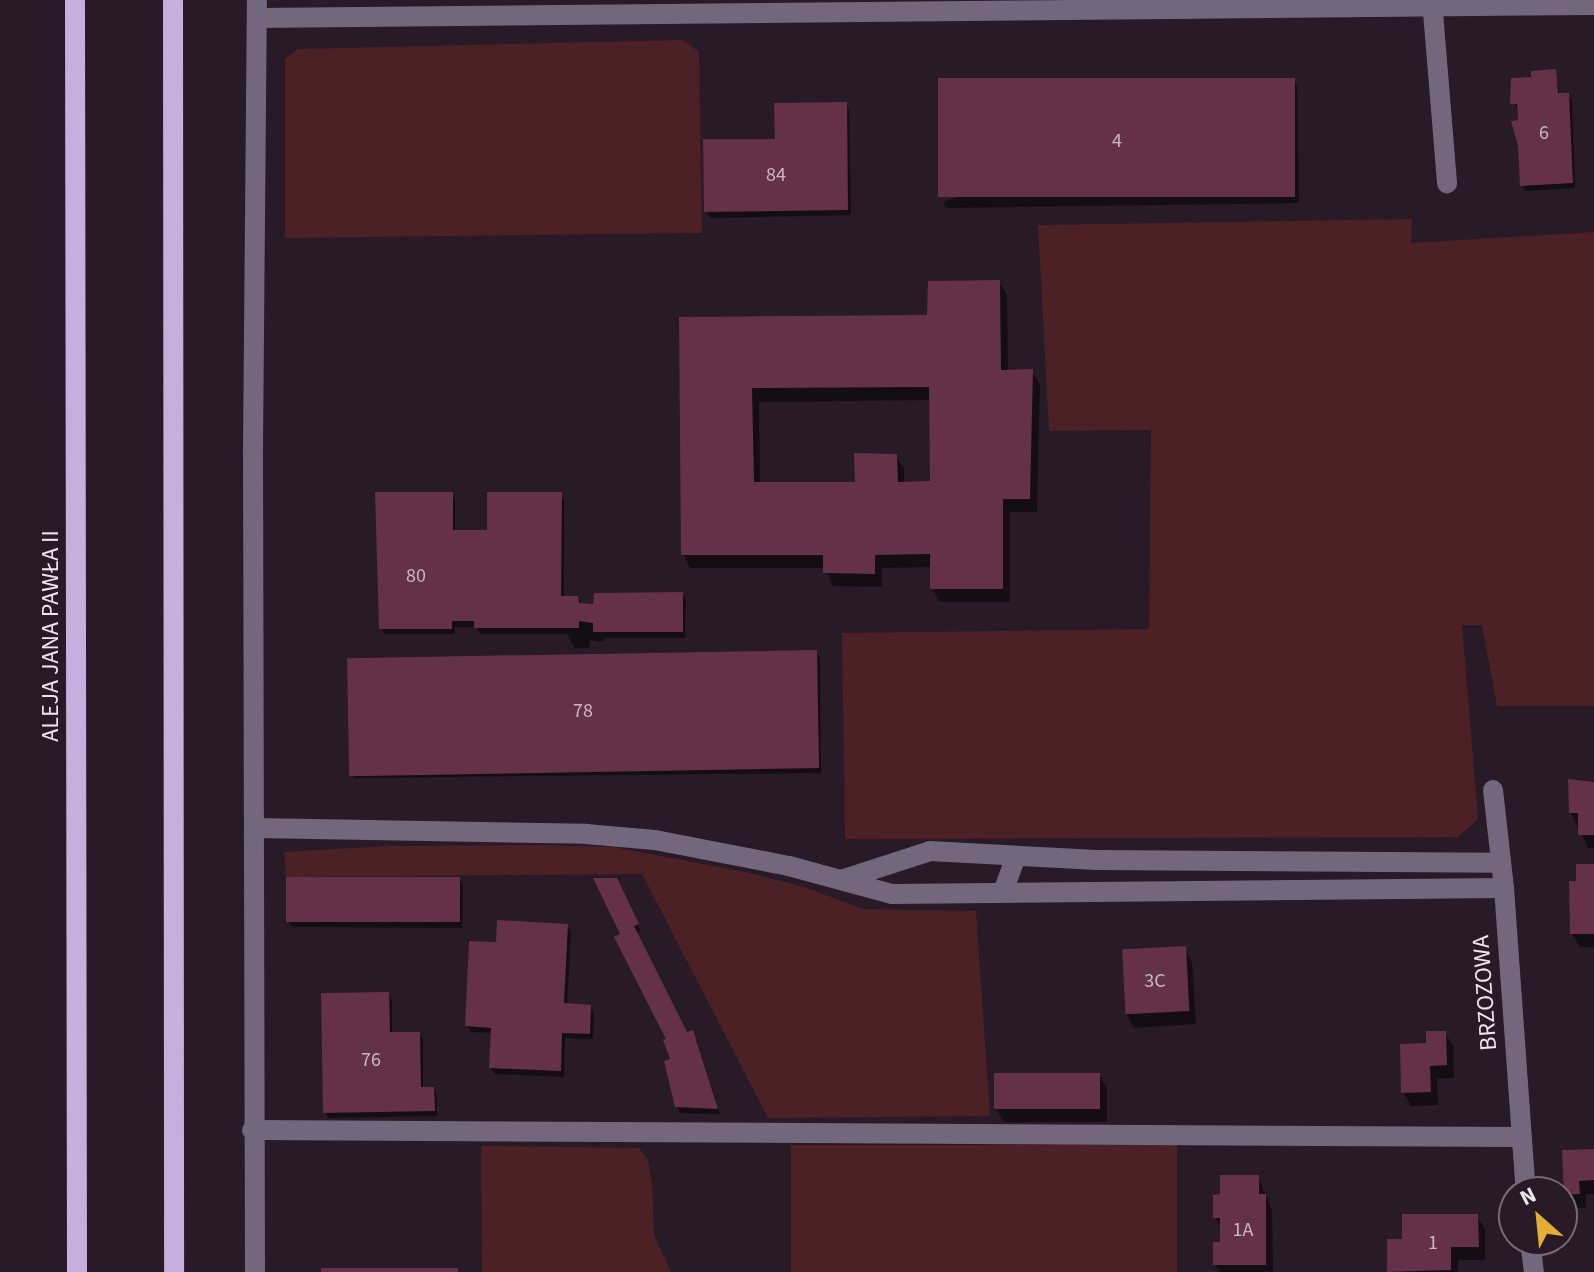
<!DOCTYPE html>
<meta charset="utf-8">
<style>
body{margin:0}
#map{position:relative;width:1594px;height:1272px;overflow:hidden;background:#281a26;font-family:"Source Sans 3",sans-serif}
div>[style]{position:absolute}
.green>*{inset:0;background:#4b2125;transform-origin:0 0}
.shadow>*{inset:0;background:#0007}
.building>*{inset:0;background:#643148;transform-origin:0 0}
.minor>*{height:20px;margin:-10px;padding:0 10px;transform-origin:10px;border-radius:10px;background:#72677c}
.major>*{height:20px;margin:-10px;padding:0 10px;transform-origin:10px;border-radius:10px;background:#c6afdc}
span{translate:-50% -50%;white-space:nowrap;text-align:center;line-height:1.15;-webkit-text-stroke:8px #281a26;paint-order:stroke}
.number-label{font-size:20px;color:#cbb7c3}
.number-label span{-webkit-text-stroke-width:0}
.street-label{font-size:24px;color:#ede4ec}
.north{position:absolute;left:1498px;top:1176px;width:80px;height:80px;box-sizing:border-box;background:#281a26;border:2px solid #776b75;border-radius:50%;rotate:333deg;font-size:22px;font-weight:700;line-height:32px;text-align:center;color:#ede4ec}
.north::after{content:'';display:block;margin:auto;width:28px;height:36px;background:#e3ae35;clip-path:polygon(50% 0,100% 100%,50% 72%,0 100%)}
</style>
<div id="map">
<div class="green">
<i style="clip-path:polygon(683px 40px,699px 52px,702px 233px,285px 238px,285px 59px,298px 49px)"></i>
<i style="clip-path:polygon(1412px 219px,1411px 243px,1594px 232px,1594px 706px,1497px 706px,1482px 625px,1462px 625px,1478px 819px,1458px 837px,845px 839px,842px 633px,1149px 629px,1151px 430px,1049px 431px,1038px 225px)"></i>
<i style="clip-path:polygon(541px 845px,613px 847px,741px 871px,805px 887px,862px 909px,976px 911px,990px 1116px,768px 1118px,642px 874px,286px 877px,284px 852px,388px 846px)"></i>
<i style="left:791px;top:1145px;width:386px;height:127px"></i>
<i style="clip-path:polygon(481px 1146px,639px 1148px,648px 1160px,652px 1184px,654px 1235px,671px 1272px,482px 1272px)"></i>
</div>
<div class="shadow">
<i style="clip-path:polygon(1555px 71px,1560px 95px,1568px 95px,1572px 101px,1575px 188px,1526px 191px,1522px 185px,1520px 122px,1515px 103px,1533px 79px)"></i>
<i style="clip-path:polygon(1294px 80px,1297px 86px,1299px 203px,946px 208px,943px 202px)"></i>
<i style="clip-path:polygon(846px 104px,849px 110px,851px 215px,710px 218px,706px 211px,777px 141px)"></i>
<i style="clip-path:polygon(evenodd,999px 282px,1007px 295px,1008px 371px,1032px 371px,1040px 385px,1037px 512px,1010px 512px,1010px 602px,940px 602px,932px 589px,932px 567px,882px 568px,882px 587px,833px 586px,825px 568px,690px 568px,683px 554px,681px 319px,929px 317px,999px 282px,931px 400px,932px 483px,904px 484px,904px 469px,896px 456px,857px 484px,760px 484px,759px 402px,931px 400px)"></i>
<i style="clip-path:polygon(452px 494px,455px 500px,455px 532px,489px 532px,560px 494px,564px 501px,564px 598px,577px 598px,582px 605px,682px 594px,686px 600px,685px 638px,604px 638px,604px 642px,590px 640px,589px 648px,575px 648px,567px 634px,480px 634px,476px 627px,455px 627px,455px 634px,385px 634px,381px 628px)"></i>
<i style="clip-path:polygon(816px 652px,820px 658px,821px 773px,354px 778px,350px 771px)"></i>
<i style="clip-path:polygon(1570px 781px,1594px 782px,1594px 848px,1588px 848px,1571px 813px)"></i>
<i style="clip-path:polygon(1594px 866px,1594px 947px,1580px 947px,1572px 934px,1578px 883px)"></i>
<i style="clip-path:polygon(459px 879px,463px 885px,462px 928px,292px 927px,288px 921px)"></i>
<i style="clip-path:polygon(620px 887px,641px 931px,636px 933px,687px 1034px,692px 1032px,696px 1038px,720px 1114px,680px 1113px,677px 1107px,668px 1040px,622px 935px)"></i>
<i style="clip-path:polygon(567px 926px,571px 932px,567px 1005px,590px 1007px,594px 1013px,593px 1039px,565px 1038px,564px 1077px,495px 1074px,491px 1068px,493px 1033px,471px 1032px,467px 1026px,498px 944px)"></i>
<i style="clip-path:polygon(1184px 948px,1192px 962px,1196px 1024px,1134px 1028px,1126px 1014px)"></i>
<i style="clip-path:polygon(388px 994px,392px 1000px,392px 1034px,419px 1034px,423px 1040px,423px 1089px,433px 1089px,437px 1095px,437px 1116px,329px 1118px,325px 1112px)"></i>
<i style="clip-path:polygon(1445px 1033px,1453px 1046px,1454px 1078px,1437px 1079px,1438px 1105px,1411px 1106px,1403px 1092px,1428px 1045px)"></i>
<i style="clip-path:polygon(1099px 1075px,1107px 1088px,1107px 1122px,1004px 1122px,996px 1109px)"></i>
<i style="clip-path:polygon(1594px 1151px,1594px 1194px,1586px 1194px,1586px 1208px,1574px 1208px,1566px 1194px)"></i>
<i style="clip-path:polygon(1258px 1177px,1272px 1210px,1273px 1272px,1220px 1272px,1215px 1265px,1222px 1244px,1222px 1230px,1215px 1217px)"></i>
<i style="clip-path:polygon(1477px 1216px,1485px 1229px,1485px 1260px,1458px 1260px,1458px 1272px,1389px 1272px,1389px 1241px,1404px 1241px)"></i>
</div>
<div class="building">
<i style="clip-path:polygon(1556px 69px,1558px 93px,1569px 93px,1573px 183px,1520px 186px,1518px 146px,1511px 121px,1518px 120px,1517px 104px,1510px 104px,1511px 78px,1531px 77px,1531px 71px)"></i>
<i style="left:1295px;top:78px;width:119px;height:357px;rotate:90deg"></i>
<i style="clip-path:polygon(847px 102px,848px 210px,704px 212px,703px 139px,775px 139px,774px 103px)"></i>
<i style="clip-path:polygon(evenodd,1000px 280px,1001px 370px,1033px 369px,1030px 499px,1003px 499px,1003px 589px,930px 589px,930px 554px,875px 555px,875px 574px,823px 573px,823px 555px,681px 555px,679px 317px,927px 315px,928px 281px,1000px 280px,929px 387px,930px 481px,898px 482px,897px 454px,854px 453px,855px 482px,754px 482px,752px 388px,929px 387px)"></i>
<i style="clip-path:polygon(375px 492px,453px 492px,453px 530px,487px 530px,487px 492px,562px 492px,561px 596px,578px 596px,579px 603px,593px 604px,594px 593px,683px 592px,683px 632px,593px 632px,593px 623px,579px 621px,579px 628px,474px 628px,474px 621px,452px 621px,452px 629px,379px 629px)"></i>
<i style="left:817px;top:650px;width:118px;height:470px;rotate:89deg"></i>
<i style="clip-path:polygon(1568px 779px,1594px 782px,1594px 835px,1578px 835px,1578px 813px,1569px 813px)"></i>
<i style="clip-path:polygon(1576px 864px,1594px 864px,1594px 934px,1570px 934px,1569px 881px,1576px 881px)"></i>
<i style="left:286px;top:877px;width:174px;height:45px"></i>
<i style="clip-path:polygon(593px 878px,617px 878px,639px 924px,634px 926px,687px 1032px,693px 1030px,718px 1109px,675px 1107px,664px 1061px,670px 1059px,663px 1040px,666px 1039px,614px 937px,620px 934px)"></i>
<i style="clip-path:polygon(497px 920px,568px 924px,564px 1003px,591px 1005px,590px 1034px,562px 1033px,561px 1071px,489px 1068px,491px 1028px,465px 1026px,469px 941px,496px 942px)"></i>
<i style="left:1186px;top:946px;width:65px;height:64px;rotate:87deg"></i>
<i style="clip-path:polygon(389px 992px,390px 1032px,420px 1032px,421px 1087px,434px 1087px,435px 1111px,323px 1113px,321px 993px)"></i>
<i style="clip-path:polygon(1426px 1031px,1446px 1031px,1447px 1065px,1430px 1066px,1431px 1092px,1401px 1093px,1400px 1044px,1426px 1043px)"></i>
<i style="left:994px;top:1073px;width:106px;height:36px"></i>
<i style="clip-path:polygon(1594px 1149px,1594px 1180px,1579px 1181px,1580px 1194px,1564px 1195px,1562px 1150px)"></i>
<i style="clip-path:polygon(1220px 1175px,1259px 1175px,1259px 1194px,1266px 1194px,1266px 1265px,1213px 1265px,1213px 1242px,1220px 1242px,1220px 1218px,1213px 1218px,1213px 1195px,1220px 1194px)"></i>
<i style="clip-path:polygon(1402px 1214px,1478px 1214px,1479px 1247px,1451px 1247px,1451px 1270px,1387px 1272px,1387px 1239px,1402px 1239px)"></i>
<i style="left:321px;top:1268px;width:137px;height:4px"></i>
</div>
<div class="minor">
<i style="left:1432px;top:0;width:184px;rotate:85.3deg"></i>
<i style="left:257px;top:18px;width:1337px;rotate:-0.56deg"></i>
<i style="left:1493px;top:790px;width:99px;rotate:83.6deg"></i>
<i style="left:1504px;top:888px;width:305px;rotate:85.9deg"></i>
<i style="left:256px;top:828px;width:330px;rotate:1deg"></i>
<i style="left:586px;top:834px;width:69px;rotate:5deg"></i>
<i style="left:655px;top:840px;width:136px;rotate:11deg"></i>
<i style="left:789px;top:866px;width:107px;rotate:15.2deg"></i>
<i style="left:892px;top:894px;width:612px;rotate:-0.56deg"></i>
<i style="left:841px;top:880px;width:94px;rotate:-18deg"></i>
<i style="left:930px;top:851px;width:167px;rotate:3.1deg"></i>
<i style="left:1097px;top:860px;width:404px;rotate:0.4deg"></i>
<i style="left:1003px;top:892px;width:38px;rotate:-70deg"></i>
<i style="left:252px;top:1130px;width:1268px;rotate:0.32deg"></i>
<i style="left:1530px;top:1240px;width:32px;rotate:83deg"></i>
<i style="left:255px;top:1272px;width:825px;rotate:-90.14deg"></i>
<i style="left:253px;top:447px;width:447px;rotate:-89.5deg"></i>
</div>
<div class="major">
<i style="left:75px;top:0;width:1272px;rotate:89.91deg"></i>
<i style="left:173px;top:0;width:1272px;rotate:89.95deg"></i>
</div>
<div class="number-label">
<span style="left:1544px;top:133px">6</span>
<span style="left:1117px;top:141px">4</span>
<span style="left:776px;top:175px">84</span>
<span style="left:416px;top:576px">80</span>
<span style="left:583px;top:711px">78</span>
<span style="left:1155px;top:981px">3C</span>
<span style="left:371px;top:1060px">76</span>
<span style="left:1243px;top:1230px">1A</span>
<span style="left:1433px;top:1243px">1</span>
</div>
<div class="street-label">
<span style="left:51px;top:636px;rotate:-90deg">ALEJA JANA PAWŁA II</span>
<span style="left:1485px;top:993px;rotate:-94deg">BRZOZOWA</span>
</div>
<div class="north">N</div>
</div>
